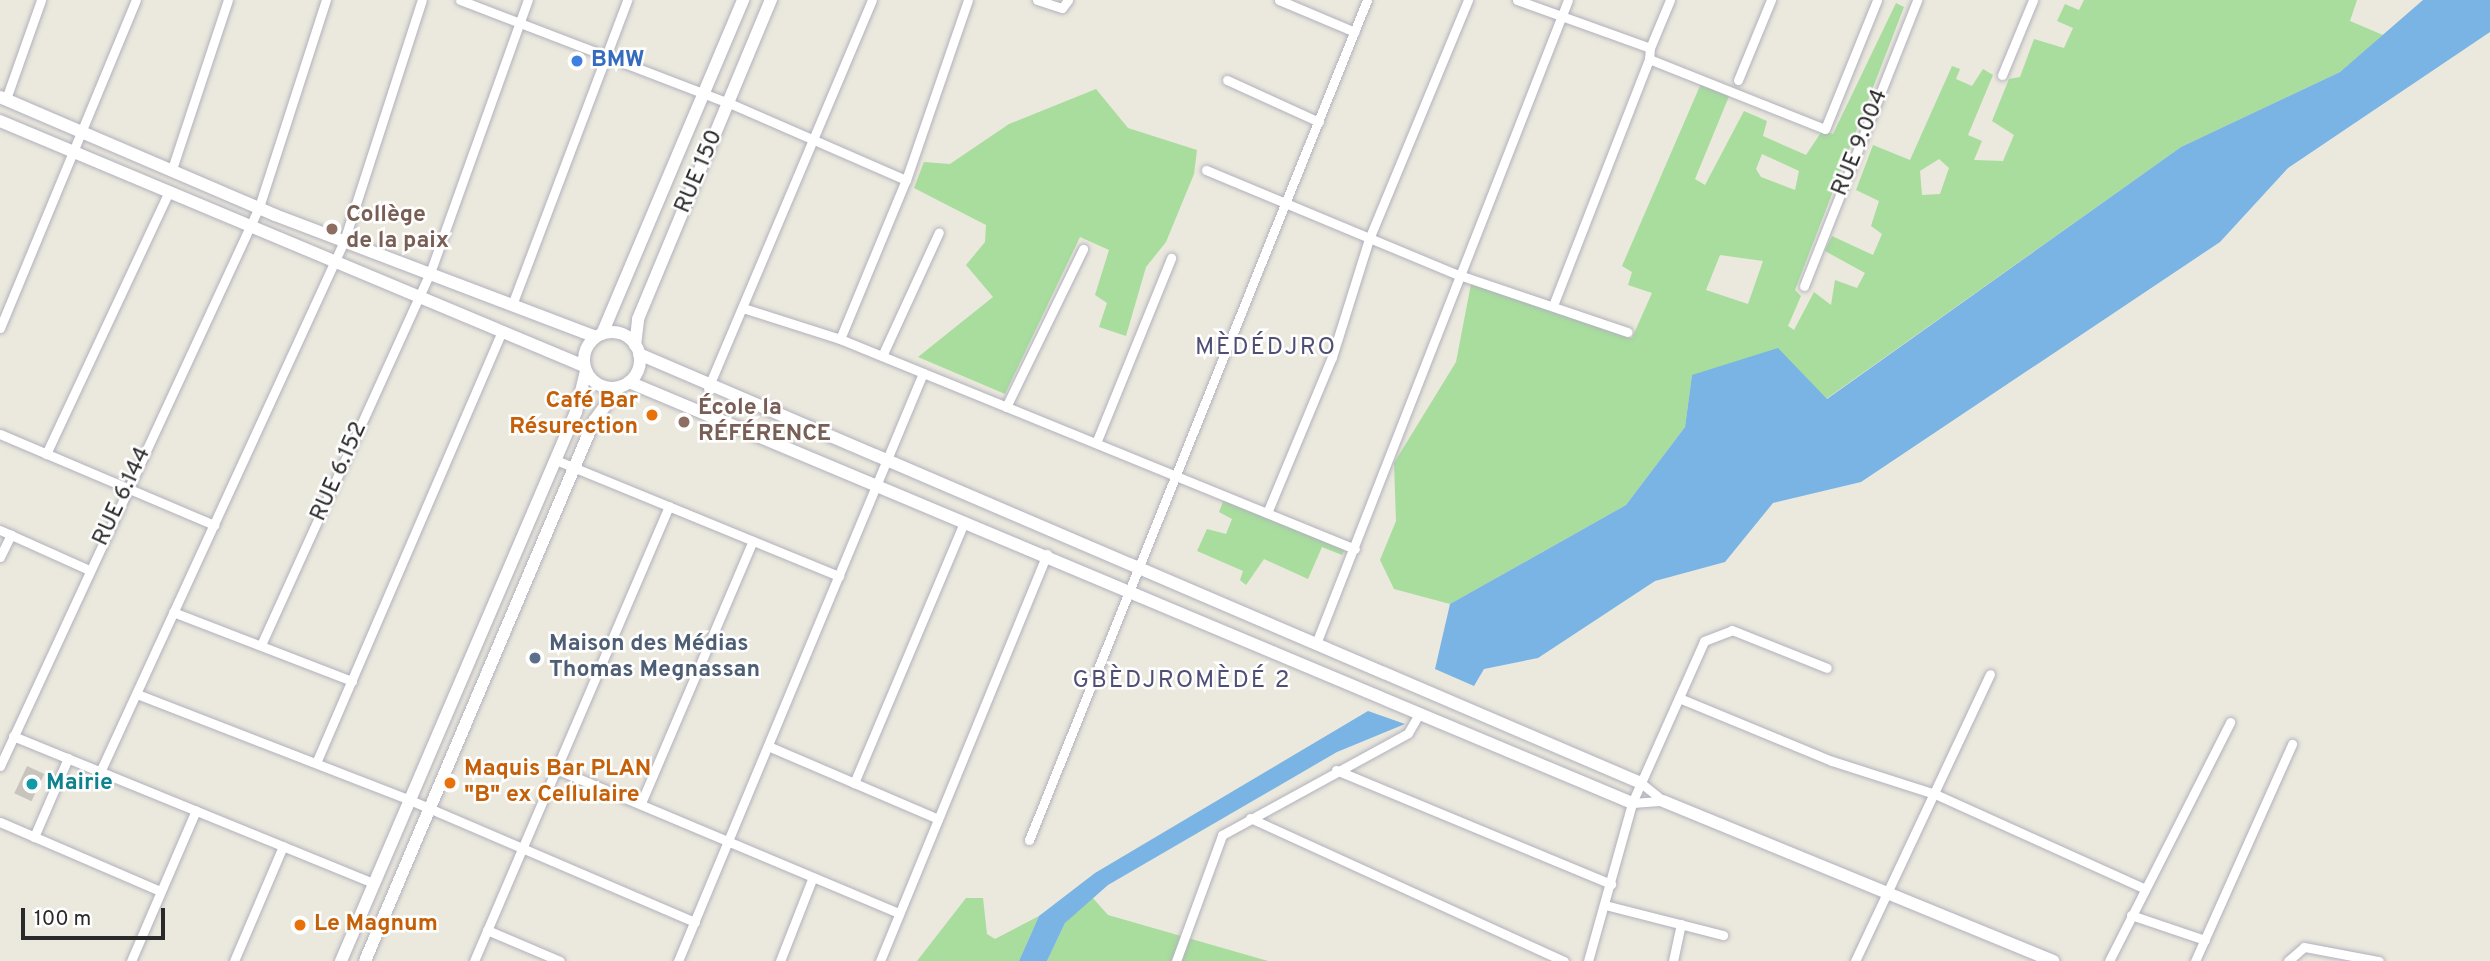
<!DOCTYPE html>
<meta charset="utf-8">
<style>
body{margin:0}
#map{position:relative;width:2490px;height:961px;overflow:hidden;background:#ebe8dd;font-family:Overpass,sans-serif}
div>[style]{position:absolute}
.green>*{inset:0;background:#a8dd9e}
.water>*{inset:0;background:#79b4e4}
.building>*{inset:0;background:#c6c4bd;transform-origin:0 0}
.roads{filter:drop-shadow(0 0 2px #b1b1bd) drop-shadow(0 0 2px #b1b1bd)}
.street>*{height:9px;margin:-4.5px;padding:0 4.5px;transform-origin:4.5px;border-radius:4.5px;background:#fff}
.secondary>*{height:12px;margin:-6px;padding:0 6px;transform-origin:6px;border-radius:6px;background:#fff}
.secondary>.ring{margin:-6px;padding:0;box-sizing:content-box;background:none;border:12px solid #fff;border-radius:50%}
.dots>*{width:19px;height:19px;translate:-50% -50%;box-sizing:border-box;border:4px solid #fff;border-radius:50%}
span{translate:-50% -50%;white-space:nowrap;text-align:center;line-height:1.15;-webkit-text-stroke:5px #fff;paint-order:stroke}
.shop-label{font-size:23px;color:#366cbe;font-weight:700}
.left{translate:0 -50%;text-align:left}
.street-label{font-size:23px;color:#2a2a2a}
.education-label{font-size:23px;color:#785e54;font-weight:700}
.food-label{font-size:23px;color:#c56008;font-weight:700}
.right{translate:-100% -50%;text-align:right}
.service-label{font-size:23px;color:#4e5e75;font-weight:700}
.culture-label{font-size:23px;color:#0d838f;font-weight:700}
.neighbourhood-label{font-size:24px;color:#4f4e77;letter-spacing:2px}
.scale{position:absolute;left:21px;top:908px;width:144px;height:32px;box-sizing:border-box;border:4px solid #2a2a2a;border-top:0;padding-left:9px;font-size:21px;line-height:24px;white-space:nowrap;color:#2a2a2a;-webkit-text-stroke:5px #fff;paint-order:stroke}
</style>
<div id="map">
<div class="green">
<i style="clip-path:polygon(evenodd,2084px 0,2357px 0,2350px 21px,2383px 35px,2340px 72px,2181px 147px,1826px 399px,1692px 375px,1685px 427px,1626px 505px,1450px 604px,1394px 589px,1380px 560px,1396px 521px,1394px 463px,1456px 362px,1471px 284px,1632px 338px,1652px 293px,1628px 285px,1632px 272px,1622px 266px,1703px 79px,1732px 89px,1695px 179px,1705px 185px,1744px 111px,1767px 121px,1763px 136px,1806px 155px,1822px 131px,1833px 134px,1896px 3px,1904px 7px,1795px 290px,1801px 296px,1788px 326px,1794px 330px,1814px 292px,1831px 305px,1835px 280px,1857px 288px,1865px 273px,1825px 251px,1832px 236px,1873px 255px,1882px 234px,1871px 226px,1879px 201px,1856px 190px,1873px 145px,1910px 160px,1952px 66px,1960px 69px,1956px 79px,1972px 86px,1983px 69px,1993px 75px,1968px 135px,1982px 141px,1974px 160px,2003px 161px,2014px 135px,1992px 121px,2009px 79px,2020px 77px,2034px 39px,2064px 48px,2073px 28px,2057px 21px,2065px 4px,2079px 10px,2084px 0,1762px 154px,1799px 171px,1795px 190px,1761px 177px,1756px 169px,1762px 154px,2084px 0,1939px 159px,1949px 168px,1940px 194px,1922px 195px,1920px 171px,1939px 159px,2084px 0,1720px 255px,1763px 261px,1748px 304px,1706px 290px,1720px 255px)"></i>
<i style="clip-path:polygon(1096px 89px,1128px 128px,1197px 150px,1194px 174px,1166px 242px,1146px 267px,1126px 336px,1099px 327px,1107px 303px,1095px 295px,1109px 250px,1080px 237px,1005px 394px,918px 357px,993px 297px,966px 265px,985px 242px,986px 225px,914px 188px,924px 162px,950px 164px,1009px 124px)"></i>
<i style="clip-path:polygon(1224px 499px,1345px 549px,1342px 555px,1322px 547px,1308px 579px,1264px 559px,1246px 585px,1240px 580px,1243px 571px,1197px 551px,1207px 529px,1226px 534px,1232px 519px,1219px 512px)"></i>
<i style="clip-path:polygon(1091px 896px,1108px 915px,1268px 961px,1047px 961px,1065px 923px)"></i>
<i style="clip-path:polygon(966px 898px,983px 898px,987px 934px,995px 939px,1039px 916px,1019px 961px,917px 961px)"></i>
</div>
<div class="water">
<i style="clip-path:polygon(2423px 0,2490px 0,2490px 32px,2288px 168px,2220px 242px,1861px 482px,1773px 503px,1725px 562px,1655px 581px,1538px 658px,1484px 669px,1474px 686px,1435px 669px,1450px 604px,1626px 505px,1685px 427px,1692px 375px,1778px 348px,1827px 399px,2181px 147px,2340px 72px)"></i>
<i style="clip-path:polygon(1368px 711px,1405px 724px,1337px 752px,1108px 885px,1065px 923px,1047px 961px,1019px 961px,1039px 916px,1095px 873px)"></i>
</div>
<div class="building">
<i style="left:27px;top:766px;width:19px;height:30px;rotate:25deg"></i>
</div>
<div class="roads">
<div class="street">
<i style="left:460px;top:0;width:288px;rotate:21deg"></i>
<i style="left:729px;top:103px;width:193px;rotate:23.5deg"></i>
<i style="left:1037px;top:0;width:26px;rotate:18deg"></i>
<i style="left:1062px;top:8px;width:10px;rotate:-53deg"></i>
<i style="left:1279px;top:0;width:82px;rotate:22.8deg"></i>
<i style="left:1517px;top:0;width:141px;rotate:19.8deg"></i>
<i style="left:1650px;top:48px;width:11px;rotate:95deg"></i>
<i style="left:1649px;top:59px;width:189px;rotate:21.7deg"></i>
<i style="left:1825px;top:129px;width:139px;rotate:-68deg"></i>
<i style="left:1650px;top:48px;width:52px;rotate:-67.4deg"></i>
<i style="left:2002px;top:75px;width:81px;rotate:-67.5deg"></i>
<i style="left:1227px;top:80px;width:101px;rotate:24.5deg"></i>
<i style="left:1738px;top:80px;width:87px;rotate:-67.6deg"></i>
<i style="left:6px;top:99px;width:105px;rotate:-70.5deg"></i>
<i style="left:172px;top:169px;width:178px;rotate:-71.7deg"></i>
<i style="left:1206px;top:170px;width:271px;rotate:22.6deg"></i>
<i style="left:1456px;top:274px;width:181px;rotate:18.7deg"></i>
<i style="left:1804px;top:286px;width:308px;rotate:-68.4deg"></i>
<i style="left:1554px;top:303px;width:262px;rotate:-68.7deg"></i>
<i style="left:512px;top:305px;width:326px;rotate:-69.3deg"></i>
<i style="left:743px;top:308px;width:102px;rotate:17.7deg"></i>
<i style="left:840px;top:339px;width:556px;rotate:22.18deg"></i>
<i style="left:0;top:328px;width:355px;rotate:-67.5deg"></i>
<i style="left:840px;top:339px;width:172px;rotate:-67.5deg"></i>
<i style="left:906px;top:180px;width:190px;rotate:-71deg"></i>
<i style="left:882px;top:356px;width:136px;rotate:-65.3deg"></i>
<i style="left:708px;top:388px;width:421px;rotate:-67.1deg"></i>
<i style="left:1006px;top:407px;width:176px;rotate:-64deg"></i>
<i style="left:0;top:434px;width:233px;rotate:23deg"></i>
<i style="left:1096px;top:443px;width:200px;rotate:-67.9deg"></i>
<i style="left:46px;top:454px;width:287px;rotate:-64.9deg"></i>
<i style="left:556px;top:460px;width:306px;rotate:22.3deg"></i>
<i style="left:1267px;top:513px;width:169px;rotate:-67.4deg"></i>
<i style="left:1332px;top:357px;width:124px;rotate:-72.6deg"></i>
<i style="left:1369px;top:239px;width:259px;rotate:-67.5deg"></i>
<i style="left:0;top:530px;width:98px;rotate:24.2deg"></i>
<i style="left:0;top:557px;width:25px;rotate:-64deg"></i>
<i style="left:173px;top:612px;width:192px;rotate:21.1deg"></i>
<i style="left:1317px;top:641px;width:688px;rotate:-68.62deg"></i>
<i style="left:261px;top:645px;width:409px;rotate:-65.6deg"></i>
<i style="left:430px;top:273px;width:290px;rotate:-70.3deg"></i>
<i style="left:137px;top:694px;width:293px;rotate:21.2deg"></i>
<i style="left:410px;top:800px;width:310px;rotate:23.2deg"></i>
<i style="left:1679px;top:698px;width:165px;rotate:22.4deg"></i>
<i style="left:1832px;top:761px;width:108px;rotate:17.8deg"></i>
<i style="left:1935px;top:794px;width:228px;rotate:24.3deg"></i>
<i style="left:13px;top:736px;width:390px;rotate:22.2deg"></i>
<i style="left:768px;top:746px;width:185px;rotate:23.2deg"></i>
<i style="left:316px;top:763px;width:469px;rotate:-66.7deg"></i>
<i style="left:0;top:766px;width:616px;rotate:-65.14deg"></i>
<i style="left:259px;top:207px;width:218px;rotate:-72.1deg"></i>
<i style="left:556px;top:769px;width:372px;rotate:22.8deg"></i>
<i style="left:1336px;top:770px;width:298px;rotate:22.5deg"></i>
<i style="left:100px;top:772px;width:584px;rotate:-65.32deg"></i>
<i style="left:344px;top:241px;width:253px;rotate:-72.1deg"></i>
<i style="left:854px;top:783px;width:282px;rotate:-67.1deg"></i>
<i style="left:1641px;top:783px;width:28px;rotate:39deg"></i>
<i style="left:641px;top:803px;width:285px;rotate:-66.9deg"></i>
<i style="left:1632px;top:803px;width:31px;rotate:-4deg"></i>
<i style="left:1250px;top:818px;width:345px;rotate:24.5deg"></i>
<i style="left:0;top:822px;width:174px;rotate:23.3deg"></i>
<i style="left:34px;top:837px;width:86px;rotate:-66.7deg"></i>
<i style="left:1029px;top:840px;width:905px;rotate:-68.08deg"></i>
<i style="left:1605px;top:905px;width:122px;rotate:14.3deg"></i>
<i style="left:2131px;top:915px;width:78px;rotate:18.7deg"></i>
<i style="left:487px;top:930px;width:79px;rotate:23deg"></i>
<i style="left:131px;top:961px;width:164px;rotate:-66.7deg"></i>
<i style="left:234px;top:961px;width:125px;rotate:-66.9deg"></i>
<i style="left:474px;top:961px;width:495px;rotate:-66.8deg"></i>
<i style="left:678px;top:961px;width:637px;rotate:-67.38deg"></i>
<i style="left:780px;top:961px;width:90px;rotate:-68.6deg"></i>
<i style="left:880px;top:961px;width:440px;rotate:-67.7deg"></i>
<i style="left:1176px;top:961px;width:134px;rotate:-69.9deg"></i>
<i style="left:1222px;top:835px;width:212px;rotate:-28.7deg"></i>
<i style="left:1408px;top:733px;width:22px;rotate:-60deg"></i>
<i style="left:1588px;top:961px;width:164px;rotate:-74.4deg"></i>
<i style="left:1632px;top:803px;width:177px;rotate:-66deg"></i>
<i style="left:1704px;top:641px;width:30px;rotate:-21deg"></i>
<i style="left:1732px;top:630px;width:102px;rotate:21.8deg"></i>
<i style="left:1673px;top:961px;width:38px;rotate:-78deg"></i>
<i style="left:1855px;top:961px;width:317px;rotate:-64.8deg"></i>
<i style="left:2109px;top:961px;width:268px;rotate:-63.1deg"></i>
<i style="left:2195px;top:961px;width:238px;rotate:-65.9deg"></i>
<i style="left:2288px;top:961px;width:21px;rotate:-41deg"></i>
<i style="left:2304px;top:947px;width:76px;rotate:10.6deg"></i>
</div>
<div class="secondary">
<i style="left:0;top:97px;width:299px;rotate:23.2deg"></i>
<i style="left:275px;top:215px;width:343px;rotate:20.8deg"></i>
<i style="left:0;top:121px;width:633px;rotate:22.76deg"></i>
<i class="ring" style="left:584px;top:332px;width:44px;height:44px"></i>
<i style="left:602px;top:334px;width:363px;rotate:-67.1deg"></i>
<i style="left:635px;top:345px;width:26px;rotate:-83deg"></i>
<i style="left:638px;top:319px;width:346px;rotate:-67.4deg"></i>
<i style="left:639px;top:354px;width:1090px;rotate:23.18deg"></i>
<i style="left:629px;top:382px;width:1088px;rotate:22.77deg"></i>
<i style="left:1663px;top:801px;width:422px;rotate:22.3deg"></i>
<i style="left:341px;top:961px;width:597px;rotate:-66.83deg"></i>
<i style="left:576px;top:412px;width:42px;rotate:-76.3deg"></i>
<i style="left:365px;top:961px;width:587px;rotate:-67.02deg"></i>
<i style="left:594px;top:421px;width:42px;rotate:-53.7deg"></i>
</div>
</div>
<div class="dots">
<i style="left:577px;top:61px;background:#3f7fe0"></i>
<i style="left:332px;top:229px;background:#8d6e63"></i>
<i style="left:652px;top:415px;background:#e8710a"></i>
<i style="left:684px;top:422px;background:#8d6e63"></i>
<i style="left:535px;top:658px;background:#5c6f8a"></i>
<i style="left:450px;top:783px;background:#e8710a"></i>
<i style="left:32px;top:784px;background:#0f9aa8"></i>
<i style="left:300px;top:925px;background:#e8710a"></i>
</div>
<div class="shop-label">
<span class="left" style="left:591px;top:61px">BMW</span>
</div>
<div class="street-label">
<span style="left:1861px;top:143px;rotate:-68deg">RUE 9.004</span>
<span style="left:700px;top:172px;rotate:-67deg">RUE 150</span>
<span style="left:340px;top:472px;rotate:-66deg">RUE 6.152</span>
<span style="left:123px;top:497px;rotate:-65deg">RUE 6.144</span>
</div>
<div class="education-label">
<span class="left" style="left:346px;top:229px">Collège<br>de la paix</span>
<span class="left" style="left:698px;top:422px">École la<br>RÉFÉRENCE</span>
</div>
<div class="food-label">
<span class="right" style="left:638px;top:415px">Café Bar<br>Résurection</span>
<span class="left" style="left:464px;top:783px">Maquis Bar PLAN<br>"B" ex Cellulaire</span>
<span class="left" style="left:314px;top:925px">Le Magnum</span>
</div>
<div class="service-label">
<span class="left" style="left:549px;top:658px">Maison des Médias<br>Thomas Megnassan</span>
</div>
<div class="culture-label">
<span class="left" style="left:46px;top:784px">Mairie</span>
</div>
<div class="neighbourhood-label">
<span style="left:1266px;top:349px">MÈDÉDJRO</span>
<span style="left:1182px;top:682px">GBÈDJROMÈDÉ 2</span>
</div>
<div class="scale">100 m</div>
</div>
